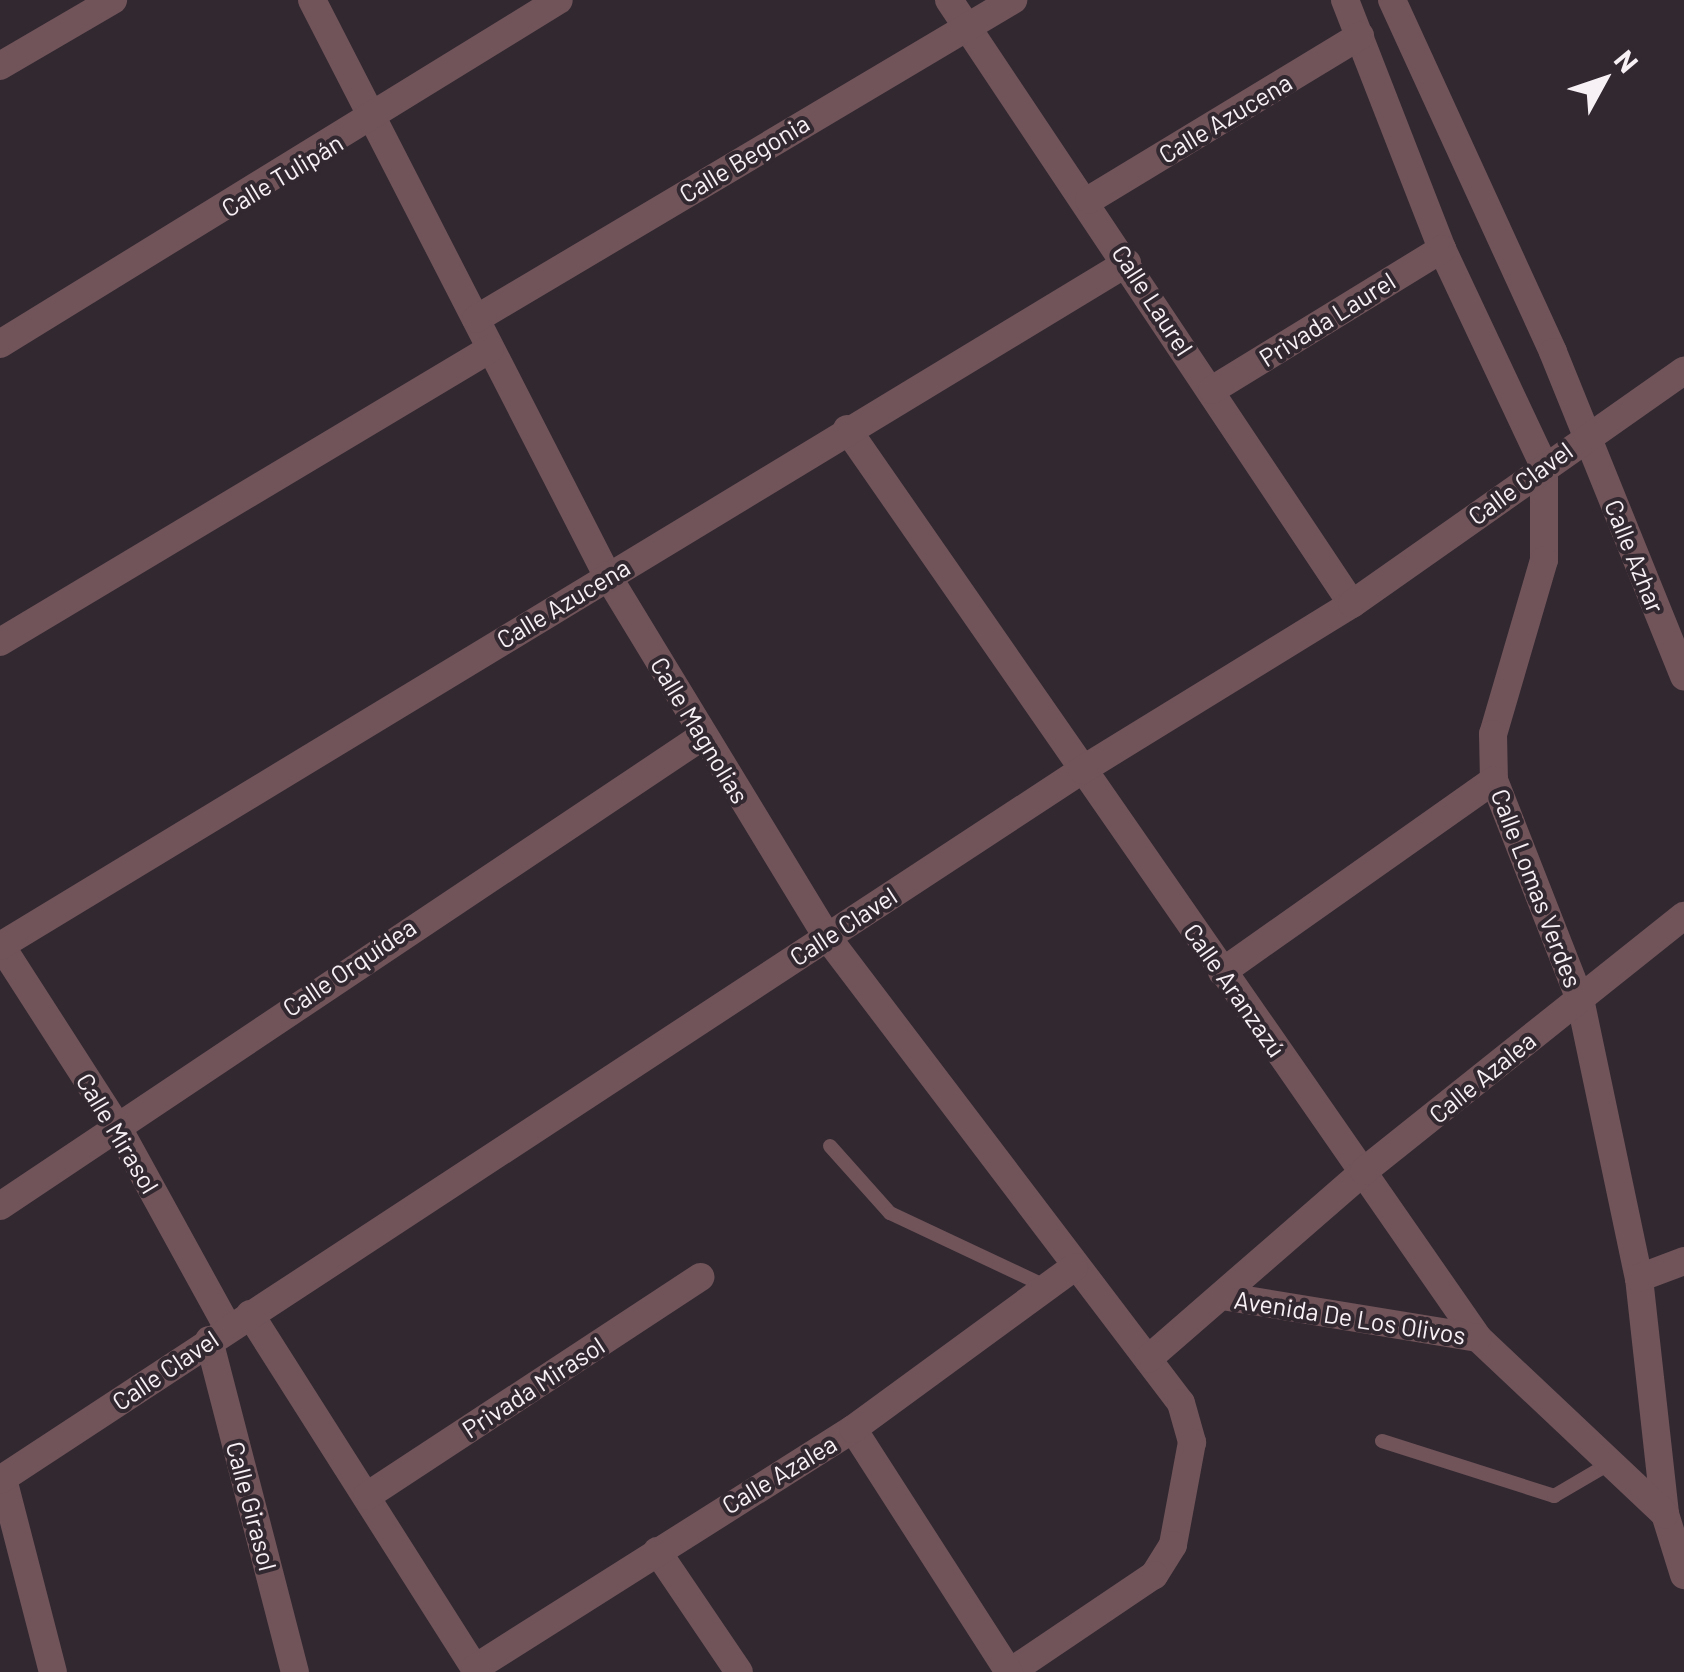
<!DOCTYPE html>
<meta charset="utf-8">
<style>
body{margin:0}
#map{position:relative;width:1684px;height:1672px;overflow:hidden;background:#322830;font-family:Barlow,sans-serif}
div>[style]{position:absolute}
.service>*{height:14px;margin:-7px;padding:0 7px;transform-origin:7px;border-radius:7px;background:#70545a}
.minor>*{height:28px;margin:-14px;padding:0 14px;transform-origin:14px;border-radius:14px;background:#70545a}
span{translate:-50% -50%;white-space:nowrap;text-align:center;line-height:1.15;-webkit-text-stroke:8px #322830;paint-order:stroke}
.street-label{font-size:25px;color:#f7f0f5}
.north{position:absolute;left:1554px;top:30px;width:100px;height:100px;-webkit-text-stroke:8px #322830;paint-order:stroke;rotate:50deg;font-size:28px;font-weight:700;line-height:40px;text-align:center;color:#f7f0f5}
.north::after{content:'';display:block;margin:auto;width:35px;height:45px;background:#f7f0f5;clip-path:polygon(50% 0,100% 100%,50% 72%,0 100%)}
</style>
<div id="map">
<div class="service">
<i style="left:830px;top:1146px;width:90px;rotate:48.2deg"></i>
<i style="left:890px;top:1213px;width:174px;rotate:25.2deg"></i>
<i style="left:1382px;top:1441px;width:181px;rotate:17.7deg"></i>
<i style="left:1554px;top:1496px;width:67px;rotate:-30.4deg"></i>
</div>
<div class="minor">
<i style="left:312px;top:0;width:646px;rotate:62.84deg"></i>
<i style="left:607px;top:575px;width:424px;rotate:58.7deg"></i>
<i style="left:827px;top:937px;width:585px;rotate:52.78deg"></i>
<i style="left:1181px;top:1403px;width:41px;rotate:74.2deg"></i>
<i style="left:1192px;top:1442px;width:105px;rotate:100.5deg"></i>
<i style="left:1173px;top:1545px;width:36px;rotate:122deg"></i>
<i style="left:1154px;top:1575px;width:174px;rotate:146deg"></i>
<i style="left:949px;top:0;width:726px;rotate:56.29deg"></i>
<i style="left:1345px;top:0;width:267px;rotate:68.7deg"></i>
<i style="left:1442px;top:249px;width:240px;rotate:64.8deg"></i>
<i style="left:1544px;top:466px;width:94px;rotate:90deg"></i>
<i style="left:1544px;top:560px;width:181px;rotate:106.3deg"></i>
<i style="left:1493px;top:734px;width:46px;rotate:88.8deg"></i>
<i style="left:1494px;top:780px;width:235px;rotate:68.6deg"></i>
<i style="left:1580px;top:999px;width:285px;rotate:78.1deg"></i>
<i style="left:1639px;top:1278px;width:237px;rotate:83.7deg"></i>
<i style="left:1665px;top:1514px;width:64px;rotate:72.7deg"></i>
<i style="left:1392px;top:0;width:387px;rotate:65.4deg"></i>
<i style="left:1553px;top:352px;width:350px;rotate:68deg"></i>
<i style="left:0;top:66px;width:131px;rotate:-30.3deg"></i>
<i style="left:1089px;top:200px;width:317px;rotate:-31.2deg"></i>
<i style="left:476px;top:319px;width:625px;rotate:-30.71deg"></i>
<i style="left:0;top:344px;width:656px;rotate:-31.61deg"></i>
<i style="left:1212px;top:390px;width:270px;rotate:-31.5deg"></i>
<i style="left:847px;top:429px;width:1107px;rotate:55.23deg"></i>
<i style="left:1478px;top:1338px;width:257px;rotate:43.3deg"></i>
<i style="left:0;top:642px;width:571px;rotate:-30.88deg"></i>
<i style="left:0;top:944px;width:216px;rotate:57.3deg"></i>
<i style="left:117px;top:1126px;width:230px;rotate:61.2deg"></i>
<i style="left:0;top:946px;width:1318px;rotate:-31.22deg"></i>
<i style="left:1222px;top:972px;width:333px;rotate:-35.2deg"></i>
<i style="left:0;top:1206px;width:846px;rotate:-33.77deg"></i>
<i style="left:1639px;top:1278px;width:48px;rotate:-20.7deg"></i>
<i style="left:1222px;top:1296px;width:259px;rotate:9.3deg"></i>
<i style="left:250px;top:1314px;width:424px;rotate:57.6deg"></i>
<i style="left:209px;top:1340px;width:343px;rotate:75.5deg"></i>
<i style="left:1148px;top:1359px;width:286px;rotate:-41deg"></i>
<i style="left:1364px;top:1171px;width:409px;rotate:-38.6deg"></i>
<i style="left:853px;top:1429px;width:289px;rotate:57.3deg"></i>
<i style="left:3px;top:1479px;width:199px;rotate:75.5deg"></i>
<i style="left:0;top:1480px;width:1294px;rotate:-33.27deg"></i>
<i style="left:1082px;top:770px;width:317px;rotate:-31.6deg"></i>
<i style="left:1352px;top:604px;width:406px;rotate:-35.1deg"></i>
<i style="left:367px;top:1496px;width:399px;rotate:-33.3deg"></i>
<i style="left:657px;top:1551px;width:146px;rotate:55.9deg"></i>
<i style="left:475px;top:1668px;width:447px;rotate:-32.3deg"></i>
<i style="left:853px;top:1429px;width:274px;rotate:-36.2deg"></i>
</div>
<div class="street-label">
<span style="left:1225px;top:118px;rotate:-31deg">Calle Azucena</span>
<span style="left:744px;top:158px;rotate:-31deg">Calle Begonia</span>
<span style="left:282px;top:175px;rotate:-31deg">Calle Tulipán</span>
<span style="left:1153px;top:300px;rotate:57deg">Calle Laurel</span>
<span style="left:1327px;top:319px;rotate:-32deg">Privada Laurel</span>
<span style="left:1520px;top:483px;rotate:-36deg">Calle Clavel</span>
<span style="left:1635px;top:556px;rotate:68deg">Calle Azhar</span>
<span style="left:563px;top:603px;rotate:-31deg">Calle Azucena</span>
<span style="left:700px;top:730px;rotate:59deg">Calle Magnolias</span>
<span style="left:1537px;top:888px;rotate:69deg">Calle Lomas Verdes</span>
<span style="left:843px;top:926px;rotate:-33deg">Calle Clavel</span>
<span style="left:349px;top:967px;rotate:-34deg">Calle Orquídea</span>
<span style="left:1235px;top:990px;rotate:55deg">Calle Aranzazú</span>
<span style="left:1482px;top:1077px;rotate:-39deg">Calle Azalea</span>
<span style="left:118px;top:1133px;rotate:59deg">Calle Mirasol</span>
<span style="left:1350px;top:1317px;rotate:9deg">Avenida De Los Olivos</span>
<span style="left:165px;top:1370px;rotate:-34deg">Calle Clavel</span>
<span style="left:533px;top:1387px;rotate:-33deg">Privada Mirasol</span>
<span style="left:779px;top:1474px;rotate:-31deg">Calle Azalea</span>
<span style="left:252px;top:1506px;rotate:75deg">Calle Girasol</span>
</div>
<div class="north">N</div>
</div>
